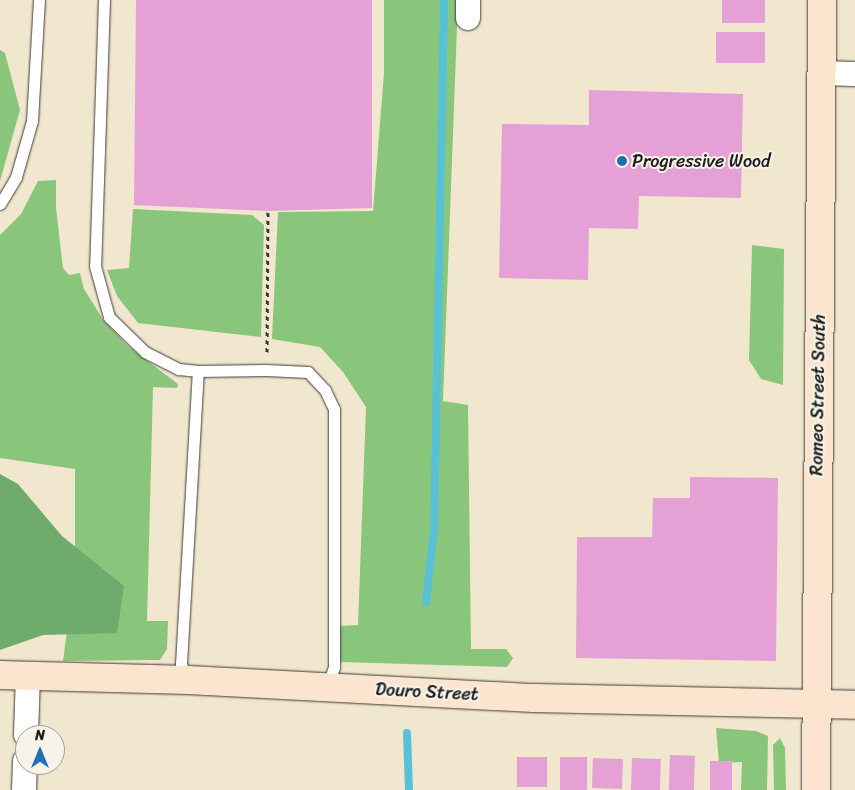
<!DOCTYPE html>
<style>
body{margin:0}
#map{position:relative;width:855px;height:790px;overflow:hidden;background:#f1e7ce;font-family:Sriracha,sans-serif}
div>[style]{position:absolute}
.green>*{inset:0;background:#89c67c}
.forest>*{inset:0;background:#6eab6c}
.stream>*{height:8px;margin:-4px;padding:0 4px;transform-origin:4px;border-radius:4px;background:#59c1d5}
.building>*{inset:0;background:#e5a1d5;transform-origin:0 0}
.path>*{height:3px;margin-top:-1.5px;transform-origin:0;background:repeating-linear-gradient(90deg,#3c3a37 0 4px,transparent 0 8px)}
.roads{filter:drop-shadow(0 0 1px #3c3a37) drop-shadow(0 0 1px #3c3a37)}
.lane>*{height:11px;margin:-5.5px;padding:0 5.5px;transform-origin:5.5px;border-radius:5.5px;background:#fff}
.street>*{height:24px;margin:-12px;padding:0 12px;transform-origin:12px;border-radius:12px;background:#fff}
.secondary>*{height:28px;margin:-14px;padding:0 14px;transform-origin:14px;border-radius:14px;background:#fbe5cf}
.dots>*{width:14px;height:14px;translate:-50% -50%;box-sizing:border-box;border:2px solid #f7f3e8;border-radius:50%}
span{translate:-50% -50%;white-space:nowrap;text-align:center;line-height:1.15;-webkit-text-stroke:4px #f7f3e8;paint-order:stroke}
.poi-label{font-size:18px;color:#1c1c1c}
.left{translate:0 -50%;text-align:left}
.street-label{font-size:18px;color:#1c1c1c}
.north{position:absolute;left:15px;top:725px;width:50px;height:50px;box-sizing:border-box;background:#f7f3e8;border:1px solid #9f9d96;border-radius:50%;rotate:0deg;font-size:14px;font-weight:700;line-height:20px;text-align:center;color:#1c1c1c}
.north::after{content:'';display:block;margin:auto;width:18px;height:22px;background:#1f6fb2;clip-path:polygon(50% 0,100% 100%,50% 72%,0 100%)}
</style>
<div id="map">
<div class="green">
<i style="clip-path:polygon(384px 0,458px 0,443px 401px,468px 405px,471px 649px,506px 649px,513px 658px,507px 667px,340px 662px,335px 654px,338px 626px,358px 625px,366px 407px,343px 372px,320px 347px,272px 339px,278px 212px,373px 211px,384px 73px)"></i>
<i style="clip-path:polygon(0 50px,5px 53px,20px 110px,0 181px)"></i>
<i style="clip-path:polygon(56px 180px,56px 208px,63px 268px,69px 275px,80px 273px,84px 289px,104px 321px,129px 347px,178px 384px,177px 388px,153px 387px,147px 621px,168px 621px,167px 649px,160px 660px,63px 661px,75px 570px,75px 469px,0 458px,0 235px,21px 214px,38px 181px)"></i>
<i style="clip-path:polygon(133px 209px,252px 215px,264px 225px,261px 337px,138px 323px,117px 296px,107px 270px,129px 268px)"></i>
<i style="clip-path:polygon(752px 245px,784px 249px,783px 385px,761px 379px,749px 360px)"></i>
<i style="clip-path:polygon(716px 728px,756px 731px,768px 736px,767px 790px,741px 790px,742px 762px,719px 763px)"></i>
<i style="clip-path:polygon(780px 738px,785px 748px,786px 790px,774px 790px,773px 745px)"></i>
</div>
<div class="forest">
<i style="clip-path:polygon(0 474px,18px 484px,62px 536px,124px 586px,117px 633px,43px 635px,0 650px)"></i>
</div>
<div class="stream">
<i style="left:426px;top:602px;width:72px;rotate:-83.7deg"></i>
<i style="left:434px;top:530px;width:530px;rotate:-88.92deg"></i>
<i style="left:407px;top:733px;width:57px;rotate:88deg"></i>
</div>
<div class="building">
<i style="clip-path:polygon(136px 0,372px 0,372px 208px,268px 211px,134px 205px)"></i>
<i style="left:722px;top:0;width:43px;height:23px"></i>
<i style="left:716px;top:32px;width:49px;height:31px"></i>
<i style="clip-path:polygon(589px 90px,743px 94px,741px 198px,639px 196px,638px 229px,589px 228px,588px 280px,499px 278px,502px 124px,589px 125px)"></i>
<i style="clip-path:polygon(690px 477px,778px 478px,776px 661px,576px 658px,577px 537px,652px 537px,653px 498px,690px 498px)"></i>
<i style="left:670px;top:755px;width:25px;height:35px;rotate:2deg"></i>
<i style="left:517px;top:757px;width:30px;height:30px"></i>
<i style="left:560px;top:757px;width:27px;height:33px"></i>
<i style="left:593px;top:758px;width:30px;height:30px;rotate:2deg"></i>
<i style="left:632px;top:758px;width:29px;height:32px;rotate:2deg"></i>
<i style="left:710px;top:761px;width:22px;height:29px"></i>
</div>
<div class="path">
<i style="left:267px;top:352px;width:141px;rotate:-89.6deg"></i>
</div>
<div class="roads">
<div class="lane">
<i style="left:104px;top:0;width:266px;rotate:91.9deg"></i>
<i style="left:95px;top:266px;width:53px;rotate:74.6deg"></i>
<i style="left:109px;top:317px;width:50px;rotate:44.2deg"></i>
<i style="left:145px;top:352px;width:38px;rotate:27deg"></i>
<i style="left:179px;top:369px;width:19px;rotate:6deg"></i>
<i style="left:0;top:204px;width:31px;rotate:-59deg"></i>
<i style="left:16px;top:177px;width:58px;rotate:-74.1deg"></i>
<i style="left:32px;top:121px;width:121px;rotate:-86.7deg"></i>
<i style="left:188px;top:680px;width:17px;rotate:-114deg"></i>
<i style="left:181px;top:664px;width:293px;rotate:-86.7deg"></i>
<i style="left:198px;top:371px;width:68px;rotate:-0.8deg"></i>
<i style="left:266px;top:370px;width:42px;rotate:2.7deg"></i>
<i style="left:308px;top:372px;width:25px;rotate:47deg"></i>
<i style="left:325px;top:390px;width:21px;rotate:65deg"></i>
<i style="left:334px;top:409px;width:258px;rotate:90deg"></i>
<i style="left:334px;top:667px;width:21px;rotate:109deg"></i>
</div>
<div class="street">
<i style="left:468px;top:0;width:18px;rotate:90deg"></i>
<i style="left:821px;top:73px;width:34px;rotate:2deg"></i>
<i style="left:26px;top:735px;width:59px;rotate:-88.1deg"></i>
<i style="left:24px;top:790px;width:29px;rotate:-88deg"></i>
</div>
<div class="secondary">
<i style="left:0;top:675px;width:188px;rotate:1.5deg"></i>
<i style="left:188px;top:680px;width:346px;rotate:3deg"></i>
<i style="left:534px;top:698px;width:321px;rotate:1.2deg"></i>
<i style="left:816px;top:790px;width:790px;rotate:-89.56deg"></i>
</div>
</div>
<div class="dots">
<i style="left:622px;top:161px;background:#1f6fb2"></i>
</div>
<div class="poi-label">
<span class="left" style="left:632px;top:161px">Progressive Wood</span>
</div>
<div class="street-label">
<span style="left:818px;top:395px;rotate:-89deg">Romeo Street South</span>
<span style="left:427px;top:692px;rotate:3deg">Douro Street</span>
</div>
<div class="north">N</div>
</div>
